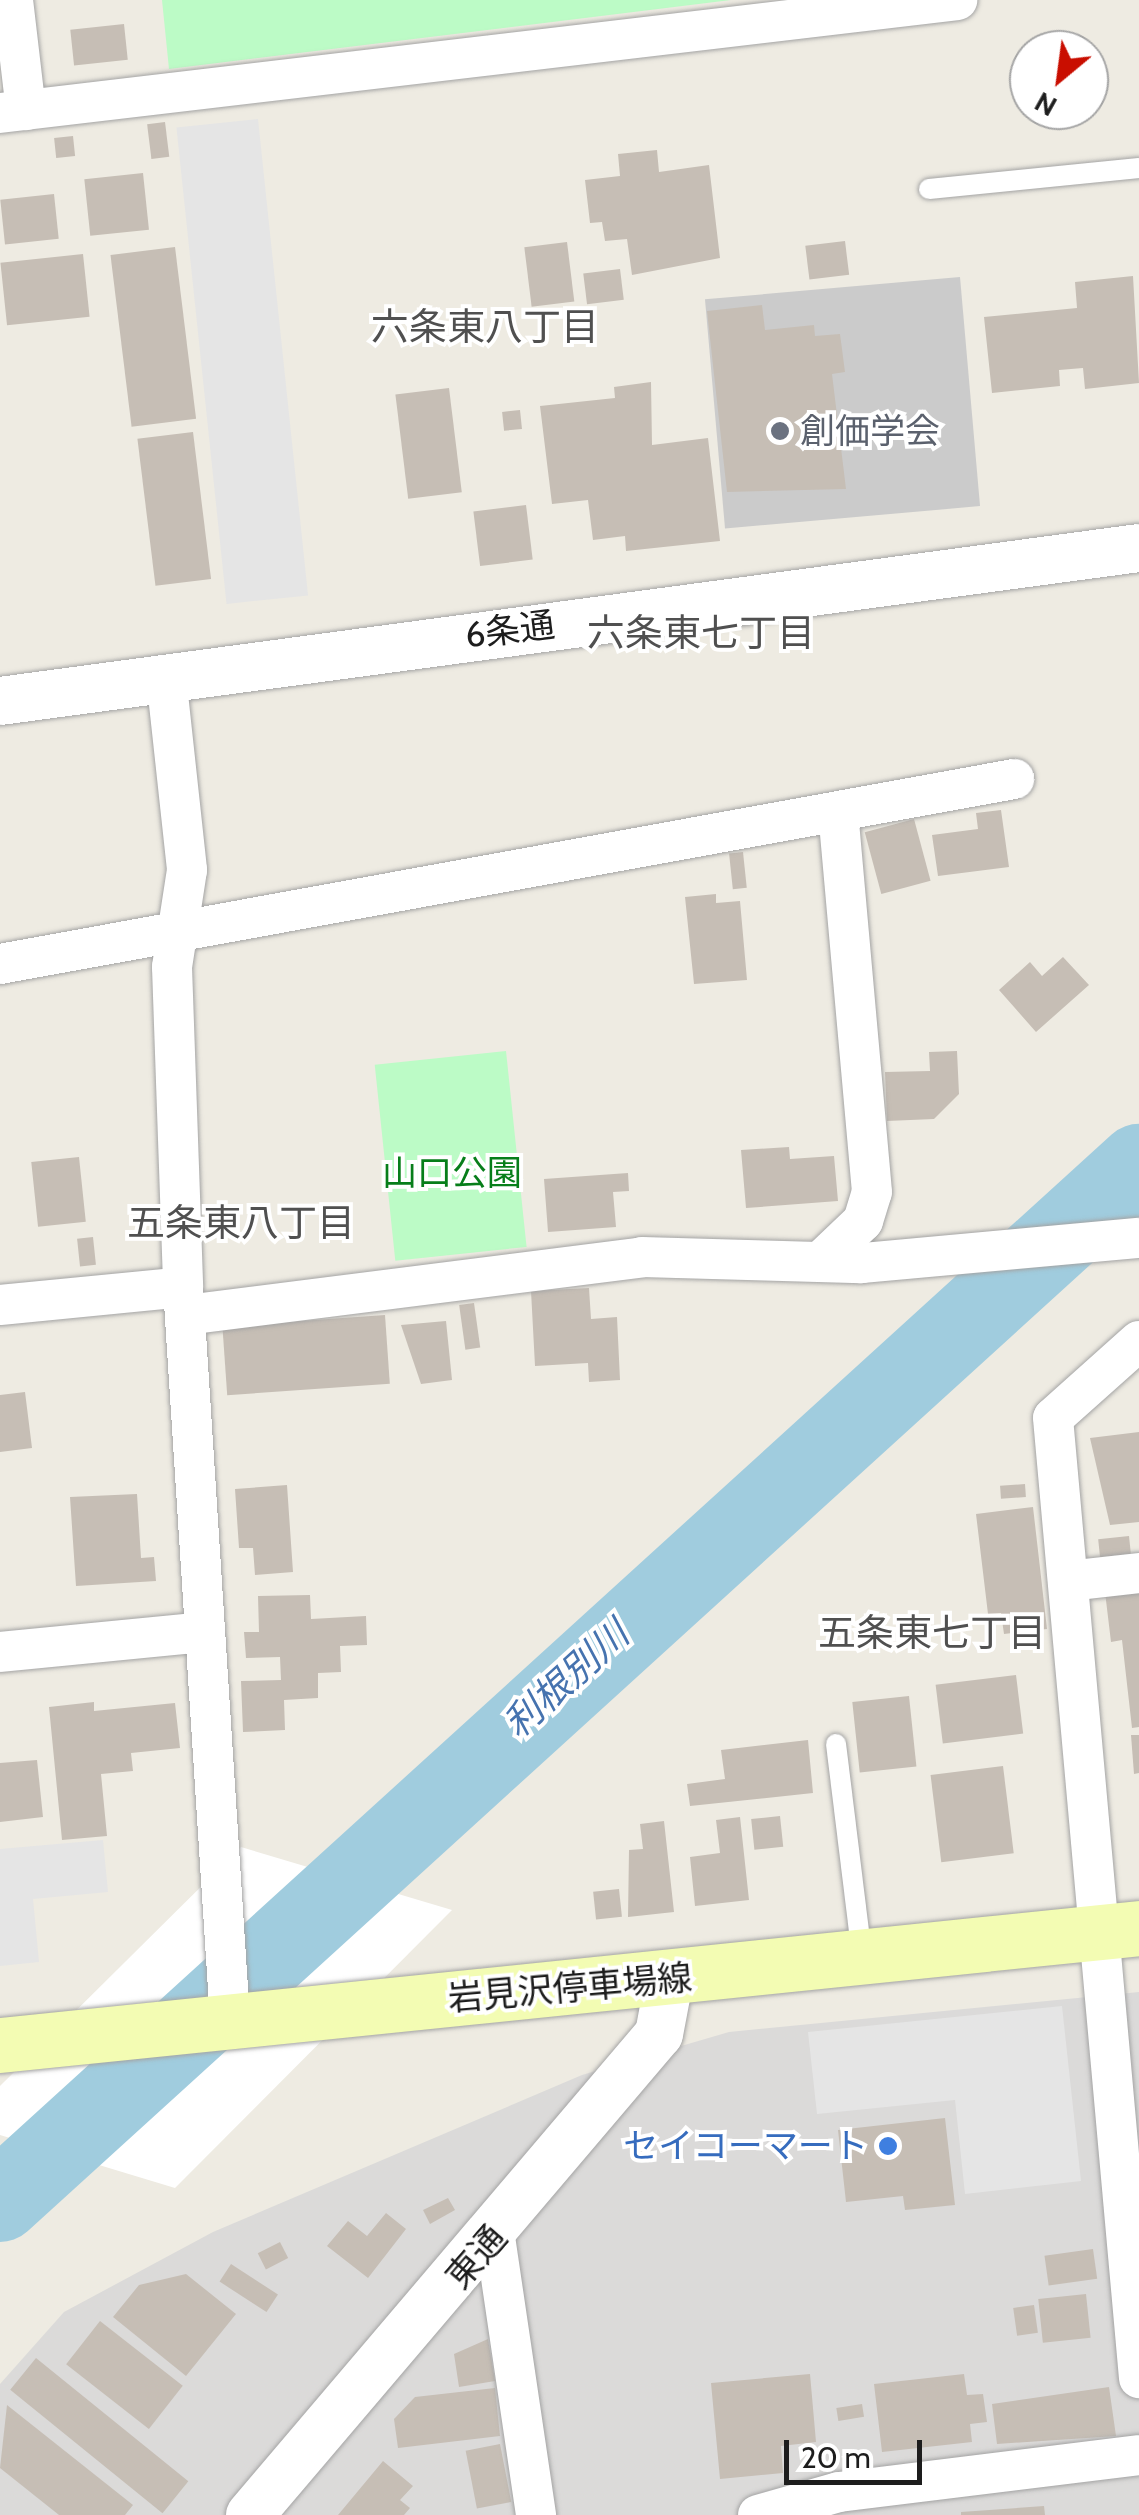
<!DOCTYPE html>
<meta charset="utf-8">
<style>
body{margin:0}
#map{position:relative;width:1139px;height:2515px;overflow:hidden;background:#eeebe2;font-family:Cabin,"Noto Sans JP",sans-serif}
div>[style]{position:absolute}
.residential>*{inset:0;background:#dbdad9}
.religious>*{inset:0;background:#cbcbcb;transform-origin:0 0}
.park>*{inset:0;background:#bcfbc6;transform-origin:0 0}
.parking>*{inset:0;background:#e5e5e5;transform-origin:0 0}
.pier>*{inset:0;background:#fff}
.river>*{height:82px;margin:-41px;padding:0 41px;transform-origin:41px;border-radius:41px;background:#a0ccde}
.building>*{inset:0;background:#c6beb5;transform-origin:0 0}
.roads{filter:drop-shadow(0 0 2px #a4a4a4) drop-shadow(0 0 2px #a4a4a4)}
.service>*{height:20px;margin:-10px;padding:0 10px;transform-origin:10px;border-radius:10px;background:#fff}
.minor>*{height:40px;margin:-20px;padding:0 20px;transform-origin:20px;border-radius:20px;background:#fff}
.tertiary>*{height:48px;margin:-24px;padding:0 24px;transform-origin:24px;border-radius:24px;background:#fff}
.secondary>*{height:55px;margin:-27.5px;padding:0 27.5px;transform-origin:27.5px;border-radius:27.5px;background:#f3fcb3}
.dots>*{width:28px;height:28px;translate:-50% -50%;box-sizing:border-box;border:5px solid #fff;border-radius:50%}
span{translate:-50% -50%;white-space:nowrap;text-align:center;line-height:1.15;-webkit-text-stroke:8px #fff;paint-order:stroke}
.worship-label{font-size:35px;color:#5b616d}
.left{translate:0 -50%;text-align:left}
.street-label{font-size:35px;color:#1d1d1d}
.park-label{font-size:35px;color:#077e1a}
.shop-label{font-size:35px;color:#366cbe}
.right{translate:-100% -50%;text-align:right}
.neighbourhood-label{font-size:38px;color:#505050}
.water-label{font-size:38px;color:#4673af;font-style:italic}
.north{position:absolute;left:1009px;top:30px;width:100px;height:100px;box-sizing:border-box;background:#fff;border:2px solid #a5a5a5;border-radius:50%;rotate:209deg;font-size:28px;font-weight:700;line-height:40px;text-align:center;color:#1d1d1d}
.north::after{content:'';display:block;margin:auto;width:35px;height:45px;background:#c90e00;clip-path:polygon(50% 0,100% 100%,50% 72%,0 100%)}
.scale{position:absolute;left:784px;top:2440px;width:138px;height:45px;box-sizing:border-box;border:5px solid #1d1d1d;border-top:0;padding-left:12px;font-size:30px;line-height:35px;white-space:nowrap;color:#1d1d1d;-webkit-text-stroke:8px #fff;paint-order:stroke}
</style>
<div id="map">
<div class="residential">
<i style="clip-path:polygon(1139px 1992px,1139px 2515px,0 2515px,0 2384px,64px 2312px,213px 2232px,582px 2075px,729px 2032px)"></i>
</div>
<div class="religious">
<i style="left:960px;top:277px;width:230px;height:256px;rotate:85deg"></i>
</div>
<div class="park">
<i style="clip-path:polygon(162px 0,731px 0,169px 69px)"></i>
<i style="left:506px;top:1051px;width:197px;height:132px;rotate:84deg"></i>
</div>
<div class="parking">
<i style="left:258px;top:119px;width:479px;height:82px;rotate:84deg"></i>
<i style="clip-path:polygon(103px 1840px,108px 1892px,33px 1899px,39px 1962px,0 1966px,0 1849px)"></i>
<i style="clip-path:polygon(1062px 2006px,1081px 2181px,965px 2194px,955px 2100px,817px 2114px,808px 2032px)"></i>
</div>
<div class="pier">
<i style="clip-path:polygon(241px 1847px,452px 1910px,175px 2188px,0 2135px,0 2086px)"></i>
</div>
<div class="river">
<i style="left:0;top:2201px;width:1540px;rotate:-42.29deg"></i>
</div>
<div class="building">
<i style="left:124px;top:24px;width:36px;height:54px;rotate:84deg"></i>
<i style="left:165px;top:122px;width:35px;height:18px;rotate:83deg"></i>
<i style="left:73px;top:136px;width:20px;height:19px;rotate:84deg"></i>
<i style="clip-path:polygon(657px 150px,659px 172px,709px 165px,720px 258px,632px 275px,627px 239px,605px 241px,602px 222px,590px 223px,585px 180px,620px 176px,618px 154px)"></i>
<i style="left:143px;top:173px;width:57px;height:59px;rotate:84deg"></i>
<i style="left:54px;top:194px;width:45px;height:54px;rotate:84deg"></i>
<i style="left:845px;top:241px;width:34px;height:40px;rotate:83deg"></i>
<i style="left:567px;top:242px;width:60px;height:43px;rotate:83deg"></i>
<i style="left:175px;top:247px;width:173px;height:65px;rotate:83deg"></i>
<i style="left:83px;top:254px;width:63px;height:83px;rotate:84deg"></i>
<i style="left:620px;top:269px;width:31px;height:37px;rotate:83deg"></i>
<i style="clip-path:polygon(1133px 276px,1139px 383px,1085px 389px,1083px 368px,1059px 370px,1060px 386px,992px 393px,984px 317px,1077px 308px,1075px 282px)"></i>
<i style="clip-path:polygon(762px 305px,765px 330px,814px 325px,815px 336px,840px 334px,845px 372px,832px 374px,846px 489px,727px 492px,707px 311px)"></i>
<i style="clip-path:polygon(651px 382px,652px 445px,708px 438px,720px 541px,626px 551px,625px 536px,593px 540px,588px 500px,552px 504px,540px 406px,615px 398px,614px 387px)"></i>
<i style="left:449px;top:388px;width:105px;height:54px;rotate:83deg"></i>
<i style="left:520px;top:410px;width:19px;height:18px;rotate:84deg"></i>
<i style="left:193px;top:432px;width:148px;height:56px;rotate:83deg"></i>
<i style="left:526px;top:505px;width:55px;height:53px;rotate:83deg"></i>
<i style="clip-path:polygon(1001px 810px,1009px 867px,938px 876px,932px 835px,978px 829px,976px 813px)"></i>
<i style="left:914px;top:819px;width:64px;height:51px;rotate:75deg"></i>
<i style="left:743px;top:852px;width:36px;height:14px;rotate:84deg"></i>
<i style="clip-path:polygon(716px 894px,716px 903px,740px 901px,747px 980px,694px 984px,685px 897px)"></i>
<i style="clip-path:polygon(1063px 957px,1089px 985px,1036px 1032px,999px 990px,1030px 962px,1042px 976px)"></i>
<i style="clip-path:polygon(957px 1051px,959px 1094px,934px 1119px,887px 1121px,885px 1072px,930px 1071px,929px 1052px)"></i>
<i style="clip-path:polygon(789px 1147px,790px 1159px,834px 1156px,838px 1201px,746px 1208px,741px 1150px)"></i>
<i style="left:79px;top:1157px;width:65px;height:48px;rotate:84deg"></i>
<i style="clip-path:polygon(628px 1173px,629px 1191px,613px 1192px,616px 1227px,548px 1232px,544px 1179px)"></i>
<i style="left:93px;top:1237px;width:28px;height:16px;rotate:84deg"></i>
<i style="clip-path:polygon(589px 1288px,591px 1319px,617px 1317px,620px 1380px,589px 1382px,588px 1363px,535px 1366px,531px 1291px)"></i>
<i style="left:474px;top:1303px;width:45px;height:15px;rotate:82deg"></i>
<i style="left:385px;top:1315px;width:69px;height:163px;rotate:86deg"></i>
<i style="clip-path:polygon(446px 1321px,452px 1380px,421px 1384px,401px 1325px)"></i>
<i style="clip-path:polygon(25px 1392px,32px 1448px,0 1452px,0 1395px)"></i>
<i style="clip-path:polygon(1139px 1432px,1139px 1522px,1110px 1525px,1090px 1438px)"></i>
<i style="left:1025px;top:1484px;width:13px;height:25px;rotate:86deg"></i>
<i style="clip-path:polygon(287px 1485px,293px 1572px,255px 1575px,253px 1548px,239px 1548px,235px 1489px)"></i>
<i style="clip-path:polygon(137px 1494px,141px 1558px,154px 1557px,156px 1581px,76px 1586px,70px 1497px)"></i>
<i style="clip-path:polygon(1033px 1507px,1047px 1629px,1004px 1634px,1001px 1613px,988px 1614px,976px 1514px)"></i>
<i style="left:1129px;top:1536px;width:18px;height:31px;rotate:84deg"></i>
<i style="clip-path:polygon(1139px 1588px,1139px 1727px,1132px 1728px,1122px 1640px,1111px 1642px,1105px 1592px)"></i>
<i style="clip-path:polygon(310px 1595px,311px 1619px,366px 1616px,367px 1645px,340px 1646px,341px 1672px,318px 1673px,318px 1698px,284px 1700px,285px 1730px,243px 1732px,241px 1681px,281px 1680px,280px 1657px,246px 1658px,244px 1632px,259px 1632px,258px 1596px)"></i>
<i style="left:1016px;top:1675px;width:59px;height:81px;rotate:83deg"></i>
<i style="left:909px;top:1696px;width:71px;height:57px;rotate:84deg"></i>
<i style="clip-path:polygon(94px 1702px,94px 1711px,175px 1703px,180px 1748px,131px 1753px,133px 1771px,101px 1774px,107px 1836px,62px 1840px,49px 1707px)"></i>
<i style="clip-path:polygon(1131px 1735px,1139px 1735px,1139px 1773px,1134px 1774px)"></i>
<i style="clip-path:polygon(808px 1740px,813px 1793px,690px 1806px,687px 1784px,725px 1779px,721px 1750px)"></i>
<i style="clip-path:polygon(37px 1760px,43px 1817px,0 1822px,0 1763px)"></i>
<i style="left:1003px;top:1766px;width:88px;height:73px;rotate:83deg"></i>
<i style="left:780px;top:1816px;width:31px;height:29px;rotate:84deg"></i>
<i style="clip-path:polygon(740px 1817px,749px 1900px,695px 1906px,690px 1857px,720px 1853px,716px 1820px)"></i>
<i style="clip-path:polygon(664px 1821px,674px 1912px,628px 1917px,629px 1850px,643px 1849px,640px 1824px)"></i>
<i style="left:619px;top:1889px;width:28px;height:26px;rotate:84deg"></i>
<i style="clip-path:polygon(945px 2118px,955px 2205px,905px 2210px,903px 2196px,846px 2202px,838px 2130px)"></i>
<i style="clip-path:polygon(448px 2198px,455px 2210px,430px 2224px,423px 2210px)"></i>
<i style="clip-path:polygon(386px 2213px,406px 2229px,368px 2278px,327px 2246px,348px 2221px,367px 2236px)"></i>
<i style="left:280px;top:2242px;width:18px;height:25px;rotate:63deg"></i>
<i style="left:1093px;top:2249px;width:30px;height:49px;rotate:82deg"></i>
<i style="left:231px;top:2264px;width:56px;height:21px;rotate:33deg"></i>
<i style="clip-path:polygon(186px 2274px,236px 2314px,186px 2376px,113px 2317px,139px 2285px)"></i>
<i style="left:1086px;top:2294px;width:44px;height:48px;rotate:84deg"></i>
<i style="left:1034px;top:2305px;width:28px;height:21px;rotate:82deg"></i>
<i style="left:100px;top:2321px;width:105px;height:55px;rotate:38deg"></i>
<i style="clip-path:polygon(488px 2339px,495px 2381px,459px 2387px,454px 2354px)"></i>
<i style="left:36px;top:2358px;width:196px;height:41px;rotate:39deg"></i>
<i style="clip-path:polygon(810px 2374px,816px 2442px,781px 2446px,783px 2473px,720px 2479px,711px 2383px)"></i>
<i style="clip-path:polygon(964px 2374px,967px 2395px,983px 2394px,987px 2422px,970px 2424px,972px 2442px,882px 2452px,874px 2384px)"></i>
<i style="clip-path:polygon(1109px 2387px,1116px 2436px,997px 2444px,992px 2404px)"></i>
<i style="clip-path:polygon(495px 2388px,500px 2436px,398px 2448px,394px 2419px,415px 2397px)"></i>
<i style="left:862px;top:2404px;width:13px;height:26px;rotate:81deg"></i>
<i style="clip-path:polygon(7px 2405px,133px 2505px,125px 2515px,59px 2515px,0 2468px)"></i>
<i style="left:500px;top:2444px;width:59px;height:35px;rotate:79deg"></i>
<i style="clip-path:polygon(383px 2461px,413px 2486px,400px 2500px,410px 2508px,404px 2515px,338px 2515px)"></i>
<i style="clip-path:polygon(1044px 2506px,1045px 2515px,961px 2515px,961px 2512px)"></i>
</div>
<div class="roads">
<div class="service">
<i style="left:929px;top:189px;width:211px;rotate:-5.7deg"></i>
<i style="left:836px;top:1744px;width:213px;rotate:83deg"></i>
</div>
<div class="minor">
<i style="left:13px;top:0;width:111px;rotate:83.3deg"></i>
<i style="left:0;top:113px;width:964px;rotate:-6.73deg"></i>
<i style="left:166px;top:676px;width:195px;rotate:83.8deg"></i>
<i style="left:187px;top:870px;width:98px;rotate:98.8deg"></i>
<i style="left:172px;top:967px;width:320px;rotate:88deg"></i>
<i style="left:183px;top:1287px;width:734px;rotate:86.33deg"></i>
<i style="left:0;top:964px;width:1031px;rotate:-10.34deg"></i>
<i style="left:821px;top:1261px;width:58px;rotate:-43.6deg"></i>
<i style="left:863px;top:1221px;width:30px;rotate:-73deg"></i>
<i style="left:872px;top:1192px;width:382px;rotate:-95.1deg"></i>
<i style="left:0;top:1305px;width:184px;rotate:-5.6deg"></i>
<i style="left:186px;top:1315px;width:460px;rotate:-7.2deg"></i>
<i style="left:642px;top:1257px;width:220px;rotate:1.6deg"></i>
<i style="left:862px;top:1263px;width:278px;rotate:-5.2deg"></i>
<i style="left:1139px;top:1341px;width:115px;rotate:138.2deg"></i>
<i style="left:1053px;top:1418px;width:964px;rotate:84.88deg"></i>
<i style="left:1068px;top:1581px;width:71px;rotate:-6.4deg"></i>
<i style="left:0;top:1652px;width:205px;rotate:-5.6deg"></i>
<i style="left:495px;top:2237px;width:281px;rotate:81.6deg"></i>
<i style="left:758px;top:2515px;width:84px;rotate:-15.9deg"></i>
<i style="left:839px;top:2492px;width:302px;rotate:-7deg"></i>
</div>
<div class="tertiary">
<i style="left:0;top:701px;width:1149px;rotate:-7.65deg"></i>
<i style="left:250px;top:2515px;width:631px;rotate:-49.63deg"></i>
<i style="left:659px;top:2034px;width:54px;rotate:-79.3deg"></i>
</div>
<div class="secondary">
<i style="left:0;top:2045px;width:1145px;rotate:-5.86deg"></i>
</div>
</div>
<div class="dots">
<i style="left:780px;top:431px;background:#6b7280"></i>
<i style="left:888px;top:2146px;background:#3f7fe0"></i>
</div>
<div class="worship-label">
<span class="left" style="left:800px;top:431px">創価学会</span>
</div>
<div class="street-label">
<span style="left:510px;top:630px;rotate:-7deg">6条通</span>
<span style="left:570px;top:1988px;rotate:-5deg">岩見沢停車場線</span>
<span style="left:476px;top:2257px;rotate:-49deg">東通</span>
</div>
<div class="park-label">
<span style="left:452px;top:1173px">山口公園</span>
</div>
<div class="shop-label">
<span class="right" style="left:868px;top:2146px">セイコーマート</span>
</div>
<div class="neighbourhood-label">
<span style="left:485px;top:327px">六条東八丁目</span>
<span style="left:701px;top:633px">六条東七丁目</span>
<span style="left:241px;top:1223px">五条東八丁目</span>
<span style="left:932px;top:1633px">五条東七丁目</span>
</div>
<div class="water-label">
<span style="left:566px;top:1679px;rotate:-42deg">利根別川</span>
</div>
<div class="north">N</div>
<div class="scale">20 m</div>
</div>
